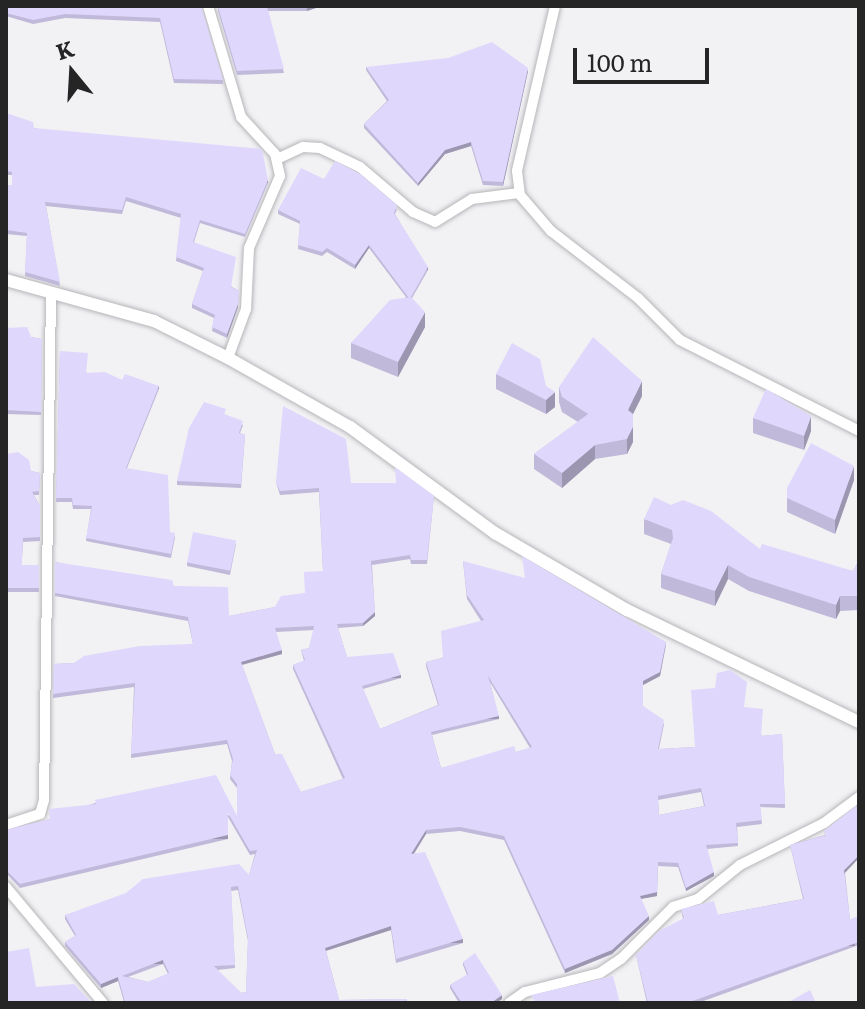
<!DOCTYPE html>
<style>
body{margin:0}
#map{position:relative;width:865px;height:1009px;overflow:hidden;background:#f2f1f4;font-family:Literata,serif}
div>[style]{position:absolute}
.roads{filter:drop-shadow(0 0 2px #b6b6b9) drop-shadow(0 0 2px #b6b6b9)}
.minor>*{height:10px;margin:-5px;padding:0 5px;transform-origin:5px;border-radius:5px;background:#fff}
.tertiary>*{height:12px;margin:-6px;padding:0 6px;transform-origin:6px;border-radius:6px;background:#fff}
.wall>*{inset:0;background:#c0b9d9}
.shaded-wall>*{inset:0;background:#9c96b0;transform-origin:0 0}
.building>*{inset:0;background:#dfd7fc;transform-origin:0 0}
span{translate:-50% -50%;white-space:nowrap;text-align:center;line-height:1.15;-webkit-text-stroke:6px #f2f1f4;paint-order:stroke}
.frame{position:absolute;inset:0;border:8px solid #252526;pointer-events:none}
.north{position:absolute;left:32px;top:32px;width:80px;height:80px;-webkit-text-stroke:6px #f2f1f4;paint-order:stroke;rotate:342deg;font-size:22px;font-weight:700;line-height:32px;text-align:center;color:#252526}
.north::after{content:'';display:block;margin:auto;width:28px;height:36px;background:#252526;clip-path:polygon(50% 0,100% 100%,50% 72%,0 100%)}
.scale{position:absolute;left:573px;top:48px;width:136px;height:36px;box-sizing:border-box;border:4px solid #252526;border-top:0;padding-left:10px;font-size:24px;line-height:28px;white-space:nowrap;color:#252526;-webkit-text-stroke:6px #f2f1f4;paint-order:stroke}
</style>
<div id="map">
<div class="roads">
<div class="minor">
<i style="left:208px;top:6px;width:116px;rotate:73.4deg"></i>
<i style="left:241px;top:117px;width:50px;rotate:47.4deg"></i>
<i style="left:275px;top:154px;width:23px;rotate:77deg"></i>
<i style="left:280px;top:176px;width:78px;rotate:113.3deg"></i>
<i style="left:249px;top:248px;width:61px;rotate:92.8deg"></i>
<i style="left:246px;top:309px;width:52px;rotate:110.2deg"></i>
<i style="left:555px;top:6px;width:169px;rotate:103deg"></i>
<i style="left:517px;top:171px;width:24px;rotate:83deg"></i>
<i style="left:520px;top:195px;width:48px;rotate:49.3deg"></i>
<i style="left:551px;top:231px;width:110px;rotate:37.6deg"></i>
<i style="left:638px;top:298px;width:59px;rotate:45deg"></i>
<i style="left:680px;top:340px;width:201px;rotate:26.9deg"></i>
<i style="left:277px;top:159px;width:29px;rotate:-25deg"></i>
<i style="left:303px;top:147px;width:17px;rotate:3deg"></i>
<i style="left:320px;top:148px;width:44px;rotate:25.4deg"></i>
<i style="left:360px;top:167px;width:70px;rotate:40.3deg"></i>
<i style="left:413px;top:212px;width:24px;rotate:24deg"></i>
<i style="left:435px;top:222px;width:44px;rotate:-31.9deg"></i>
<i style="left:472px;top:199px;width:47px;rotate:-7.3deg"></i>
<i style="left:6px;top:825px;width:36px;rotate:-18deg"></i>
<i style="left:40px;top:814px;width:15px;rotate:-74deg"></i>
<i style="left:44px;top:800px;width:508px;rotate:-89.21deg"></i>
<i style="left:6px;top:887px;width:151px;rotate:50.1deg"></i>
<i style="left:509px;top:1003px;width:19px;rotate:-35deg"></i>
<i style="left:525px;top:992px;width:77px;rotate:-14.2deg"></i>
<i style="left:600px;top:973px;width:25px;rotate:-34deg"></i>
<i style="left:621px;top:959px;width:74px;rotate:-45deg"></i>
<i style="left:673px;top:907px;width:26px;rotate:-18deg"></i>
<i style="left:698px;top:899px;width:54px;rotate:-39deg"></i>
<i style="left:740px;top:865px;width:94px;rotate:-26.6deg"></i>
<i style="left:824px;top:823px;width:44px;rotate:-36.6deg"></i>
</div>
<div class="tertiary">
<i style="left:6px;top:280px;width:154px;rotate:15.5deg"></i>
<i style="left:154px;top:321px;width:83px;rotate:26.6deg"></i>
<i style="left:228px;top:358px;width:140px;rotate:29.5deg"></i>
<i style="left:350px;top:427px;width:180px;rotate:36.2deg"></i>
<i style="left:495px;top:533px;width:153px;rotate:30.3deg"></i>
<i style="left:627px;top:610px;width:258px;rotate:25.8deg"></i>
</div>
</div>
<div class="wall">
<i style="clip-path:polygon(6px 6px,201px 6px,223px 80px,223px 84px,174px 83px,160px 22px,65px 18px,33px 24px,6px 16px)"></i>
<i style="clip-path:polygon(223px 6px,322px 6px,307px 11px,268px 11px,284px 73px,237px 75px,218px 11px,218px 7px,223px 7px)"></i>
<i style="clip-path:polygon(366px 67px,528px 71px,503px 186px,483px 185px,471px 146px,445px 154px,418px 186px,364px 128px,364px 124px,387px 101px,366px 70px)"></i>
<i style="clip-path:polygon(6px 113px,34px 128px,268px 183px,245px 237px,200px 223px,194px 242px,232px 287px,239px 291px,238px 307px,227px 338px,212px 331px,214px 318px,192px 308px,192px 304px,203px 271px,176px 261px,181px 218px,126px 201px,122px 214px,46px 206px,60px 286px,25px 276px,27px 236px,6px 234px,6px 185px,12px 185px,12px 175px,6px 175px)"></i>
<i style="clip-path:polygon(324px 179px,397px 209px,395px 214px,428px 270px,412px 298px,425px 327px,398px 377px,351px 358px,351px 343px,406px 297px,369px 248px,355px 269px,327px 252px,322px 256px,298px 249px,300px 224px,278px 214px,278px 210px)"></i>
<i style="clip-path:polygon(6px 328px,31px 337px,42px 339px,41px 415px,6px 414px)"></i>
<i style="clip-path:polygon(60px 351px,87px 373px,122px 380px,159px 389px,127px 468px,170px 532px,175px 537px,171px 558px,86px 541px,91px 509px,73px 509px,72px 502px,56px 502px)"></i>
<i style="clip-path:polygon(496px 374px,546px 386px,555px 407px,546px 414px,496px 389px)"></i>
<i style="clip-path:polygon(559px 387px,642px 396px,633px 414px,633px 442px,627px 454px,595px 459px,562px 488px,534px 469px,534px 454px,578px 422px,562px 412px,559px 402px)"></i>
<i style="clip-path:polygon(226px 413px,225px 415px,243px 425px,240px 433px,245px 435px,241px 488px,177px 485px,177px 481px)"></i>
<i style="clip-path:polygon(753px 418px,811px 431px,804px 450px,753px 433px)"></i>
<i style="clip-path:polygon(6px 454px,31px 471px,40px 473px,39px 495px,34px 495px,40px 506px,40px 541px,23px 542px,22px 559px,22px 565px,39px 565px,39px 592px,6px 592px)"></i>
<i style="clip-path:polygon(854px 480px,835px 534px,787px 512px,787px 488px)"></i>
<i style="clip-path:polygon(evenodd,276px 482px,351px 483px,434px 496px,427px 564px,411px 564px,410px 559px,372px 565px,375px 616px,363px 626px,338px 628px,347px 657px,401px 678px,363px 689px,380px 729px,438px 705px,426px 666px,426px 662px,442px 658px,481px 621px,467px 599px,463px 561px,666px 646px,660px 676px,643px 685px,643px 706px,664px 724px,659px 749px,695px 747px,744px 707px,762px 736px,782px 734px,785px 808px,760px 807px,762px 824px,737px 827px,738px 846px,707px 849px,714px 876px,686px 891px,678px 867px,658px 866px,657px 896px,641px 899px,649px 920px,612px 954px,565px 973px,504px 840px,460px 831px,426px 834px,414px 854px,463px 943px,396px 963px,391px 930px,326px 951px,339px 1000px,407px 999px,407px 1003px,122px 1003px,124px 1002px,118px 981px,101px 988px,65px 946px,65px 942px,75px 936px,65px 919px,65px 915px,249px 875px,255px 854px,250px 855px,228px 817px,228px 839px,20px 888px,6px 873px,6px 830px,50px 819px,95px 803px,237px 816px,237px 788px,230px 779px,232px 761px,227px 744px,131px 758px,134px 687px,53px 698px,54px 664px,74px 663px,193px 644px,188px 621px,55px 596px,55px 562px,174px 586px,229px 616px,275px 607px,305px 593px,323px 571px,319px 492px,280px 495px,276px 482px,314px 630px,309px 648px,301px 650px,304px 661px,293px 665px,293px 669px,343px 779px,301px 792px,275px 754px,242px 665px,282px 654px,276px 632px,314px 630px,276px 482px,490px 682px,530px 748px,516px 752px,441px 768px,432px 735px,499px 719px,490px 682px,276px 482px,701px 792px,704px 806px,659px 815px,658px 800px,701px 792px,276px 482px,238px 890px,248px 941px,246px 992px,241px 993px,217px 970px,235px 968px,231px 891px,238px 890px,276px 482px,163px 964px,168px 974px,148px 982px,128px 977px,163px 964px)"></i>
<i style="clip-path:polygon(644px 519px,760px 549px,853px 571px,859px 560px,859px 610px,840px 611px,836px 619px,749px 591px,728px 579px,715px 606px,661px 588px,661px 574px,671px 544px,644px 534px)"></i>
<i style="clip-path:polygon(236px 544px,230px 575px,187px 566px,187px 562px)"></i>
<i style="clip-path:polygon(824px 831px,845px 873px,850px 920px,859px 916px,859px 945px,698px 1003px,647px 1003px,636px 955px,683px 919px,681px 909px,718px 915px,803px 899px,790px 845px,825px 835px)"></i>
<i style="clip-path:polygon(463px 962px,502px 999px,496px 1003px,459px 1003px,450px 988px,450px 985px,467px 975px,463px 965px)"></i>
</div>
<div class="shaded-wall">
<i style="clip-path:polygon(310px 6px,322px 6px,307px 11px,307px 7px)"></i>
<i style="clip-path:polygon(528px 68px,528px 71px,503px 186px,503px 182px)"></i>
<i style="clip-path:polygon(471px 142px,471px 146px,445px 154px,418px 186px,418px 183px,445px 150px)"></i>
<i style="left:268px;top:180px;width:3px;height:59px;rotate:90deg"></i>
<i style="clip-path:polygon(369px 245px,369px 248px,355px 269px,355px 265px)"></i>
<i style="left:428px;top:267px;width:3px;height:37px;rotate:90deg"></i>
<i style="clip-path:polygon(238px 304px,238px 307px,227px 338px,227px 334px)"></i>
<i style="clip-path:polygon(425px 312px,425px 327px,398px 377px,398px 362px)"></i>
<i style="clip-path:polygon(642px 381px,642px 396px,628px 424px,628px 410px)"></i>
<i style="left:159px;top:386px;width:3px;height:88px;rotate:90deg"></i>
<i style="clip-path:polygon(555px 392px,555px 407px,546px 414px,546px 400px)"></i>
<i style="clip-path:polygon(633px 414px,633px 442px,627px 454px,627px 439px)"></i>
<i style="clip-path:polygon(811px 416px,811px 431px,804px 450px,804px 436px)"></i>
<i style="clip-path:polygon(595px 445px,595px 459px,562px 488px,562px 473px)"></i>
<i style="clip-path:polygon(854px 466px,854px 480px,835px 534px,835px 520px)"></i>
<i style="clip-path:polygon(728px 565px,728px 579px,715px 606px,715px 591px)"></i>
<i style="clip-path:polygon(840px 596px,840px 611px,836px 619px,836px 605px)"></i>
<i style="clip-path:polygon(375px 612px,375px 616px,363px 626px,363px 623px)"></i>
<i style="clip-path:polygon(666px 642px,660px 676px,643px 685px,643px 681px)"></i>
<i style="clip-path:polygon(282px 650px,282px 654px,241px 665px,241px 662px)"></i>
<i style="left:401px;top:675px;width:3px;height:41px;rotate:90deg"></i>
<i style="left:499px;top:716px;width:3px;height:70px;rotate:90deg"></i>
<i style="clip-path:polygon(426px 830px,426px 834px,411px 858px,411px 854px)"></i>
<i style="left:228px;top:835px;width:4px;height:214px;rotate:90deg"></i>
<i style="clip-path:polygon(859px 855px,859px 858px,844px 874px,844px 870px)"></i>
<i style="clip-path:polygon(714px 872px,714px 876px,686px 891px,686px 888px)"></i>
<i style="clip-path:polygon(657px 892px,657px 896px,640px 899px,640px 896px)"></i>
<i style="clip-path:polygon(649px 916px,649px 920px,612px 954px,565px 973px,565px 969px)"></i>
<i style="clip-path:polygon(391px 926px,391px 930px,325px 951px,325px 948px)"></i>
<i style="left:463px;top:939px;width:4px;height:70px;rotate:90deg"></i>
<i style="left:855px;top:942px;width:4px;height:179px;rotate:90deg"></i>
<i style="left:163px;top:960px;width:4px;height:44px;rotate:90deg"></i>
<i style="clip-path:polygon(118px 977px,118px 981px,101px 988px,101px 984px)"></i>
<i style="clip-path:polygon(502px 995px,502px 999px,496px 1003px,491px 1003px)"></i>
</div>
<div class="building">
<i style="clip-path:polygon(6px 6px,201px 6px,223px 80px,174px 79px,160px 18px,65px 14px,33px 20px,6px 13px)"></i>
<i style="clip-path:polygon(224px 6px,310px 6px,307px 7px,267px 7px,284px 69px,237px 71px,218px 7px,224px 7px)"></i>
<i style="clip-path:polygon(492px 42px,528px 68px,503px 182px,483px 181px,471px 142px,445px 150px,418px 183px,364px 124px,389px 100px,366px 67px,448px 58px)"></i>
<i style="clip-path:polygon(6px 113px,33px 122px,34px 128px,262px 149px,268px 180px,245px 234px,200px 220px,193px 242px,236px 257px,231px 287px,239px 291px,238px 304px,227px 334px,212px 327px,215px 315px,192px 304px,204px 268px,176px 257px,181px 214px,126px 197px,122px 210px,45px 202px,60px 282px,25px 272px,27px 233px,6px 230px,6px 185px,12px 185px,12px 172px,6px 171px)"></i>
<i style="clip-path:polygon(335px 161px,360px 174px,397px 205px,394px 213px,428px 267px,411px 297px,408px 297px,369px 245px,355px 265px,327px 248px,322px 252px,298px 245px,300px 221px,278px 210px,301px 168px,324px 179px)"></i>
<i style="clip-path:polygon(411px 297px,425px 312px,398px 362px,351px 343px,390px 300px)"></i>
<i style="clip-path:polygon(27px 327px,31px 337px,42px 339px,41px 412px,6px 410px,6px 328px)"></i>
<i style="clip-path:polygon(593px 337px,642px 381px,628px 410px,633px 414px,633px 427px,627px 439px,595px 445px,562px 473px,534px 454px,588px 414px,562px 397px,559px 387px)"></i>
<i style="clip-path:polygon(512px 343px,540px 359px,546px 386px,555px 392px,546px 400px,496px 374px)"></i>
<i style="clip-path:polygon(60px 351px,88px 353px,86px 373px,105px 372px,122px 380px,125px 374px,159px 386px,126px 468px,168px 475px,170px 532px,175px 533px,171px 554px,86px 538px,92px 506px,73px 505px,72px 498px,56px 498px)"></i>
<i style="clip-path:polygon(766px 389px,811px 416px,804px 436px,753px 418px)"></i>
<i style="clip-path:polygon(204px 402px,226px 409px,224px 414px,243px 421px,239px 433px,245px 435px,241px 484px,177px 481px,189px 428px)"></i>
<i style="clip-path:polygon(evenodd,283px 406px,346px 439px,351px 483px,396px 483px,395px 467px,434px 496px,427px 560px,411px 560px,410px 555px,371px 561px,375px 612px,363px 623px,337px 624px,347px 657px,393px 653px,401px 675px,362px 686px,380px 729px,439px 705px,426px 662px,443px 658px,441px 631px,484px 620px,467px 595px,463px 561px,525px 578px,522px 556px,666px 642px,660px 672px,643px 681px,643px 706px,664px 720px,658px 749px,695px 747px,691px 690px,715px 688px,717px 673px,730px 670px,747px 682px,744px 707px,763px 709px,761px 736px,782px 734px,785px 804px,760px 804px,762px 820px,736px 823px,738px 843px,706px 845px,714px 872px,686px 888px,678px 863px,658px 862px,657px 892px,640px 896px,649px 916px,612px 950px,565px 969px,504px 836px,460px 827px,426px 830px,411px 854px,425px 852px,463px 939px,396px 959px,391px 926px,325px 948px,339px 1000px,407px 999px,406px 1003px,236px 1003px,235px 1001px,234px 1003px,122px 1003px,125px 1002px,118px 977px,101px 984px,65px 942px,76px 935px,65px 915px,126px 893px,143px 879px,239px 864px,249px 875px,257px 850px,250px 851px,228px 813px,228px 835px,20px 884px,6px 870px,6px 830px,50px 819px,49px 809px,96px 804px,95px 800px,216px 775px,237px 816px,237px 784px,230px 775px,233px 759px,227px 740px,131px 754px,135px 683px,53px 694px,54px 664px,74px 663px,84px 656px,140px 646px,193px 644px,188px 617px,55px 593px,55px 562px,172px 580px,174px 586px,228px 587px,229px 616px,275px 607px,281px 596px,305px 593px,304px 572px,323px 571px,319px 488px,280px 491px,276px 482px,283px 406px,314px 626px,309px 648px,301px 650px,305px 660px,293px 665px,345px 778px,301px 792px,282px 754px,275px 754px,241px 662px,282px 650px,275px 628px,314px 626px,283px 406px,488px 676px,532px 747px,516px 752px,514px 746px,441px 768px,431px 732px,499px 716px,488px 676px,283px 406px,701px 788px,705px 806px,659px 815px,658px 796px,701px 788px,283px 406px,238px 886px,248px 938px,246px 992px,241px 993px,214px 966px,235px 965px,231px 887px,238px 886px,283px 406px,163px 960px,169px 973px,148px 982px,122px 976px,163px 960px)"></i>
<i style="clip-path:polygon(811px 443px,854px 466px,835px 520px,787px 498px,787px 488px)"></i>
<i style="clip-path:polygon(18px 452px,29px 460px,31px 471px,40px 473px,39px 491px,32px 492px,40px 506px,40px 537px,23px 538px,22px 556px,22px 565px,39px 565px,39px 588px,6px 588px,6px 454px)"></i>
<i style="clip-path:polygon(654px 497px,671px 505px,683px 500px,711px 511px,760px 549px,762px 544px,853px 571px,859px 560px,859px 596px,840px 596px,836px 605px,749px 577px,728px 565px,715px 591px,661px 574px,673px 538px,672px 530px,644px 519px)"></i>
<i style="left:193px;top:532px;width:44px;height:31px;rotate:11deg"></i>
<i style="clip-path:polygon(856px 806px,859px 812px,859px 855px,844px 870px,850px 920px,859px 916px,859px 942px,687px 1003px,648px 1003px,636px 955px,659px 931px,684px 918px,681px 909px,714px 901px,718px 915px,804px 899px,790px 845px,827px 835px,824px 831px)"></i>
<i style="clip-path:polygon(29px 948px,36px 987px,74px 984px,92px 1003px,6px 1003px,6px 952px)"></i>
<i style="clip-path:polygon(475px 953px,502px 995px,491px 1003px,462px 1003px,450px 985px,468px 974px,463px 962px)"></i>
<i style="clip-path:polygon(613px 976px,620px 1003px,536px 1003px,531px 995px)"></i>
<i style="clip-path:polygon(810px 990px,816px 1003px,787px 1003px)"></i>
</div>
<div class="frame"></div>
<div class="north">K</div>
<div class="scale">100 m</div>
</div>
